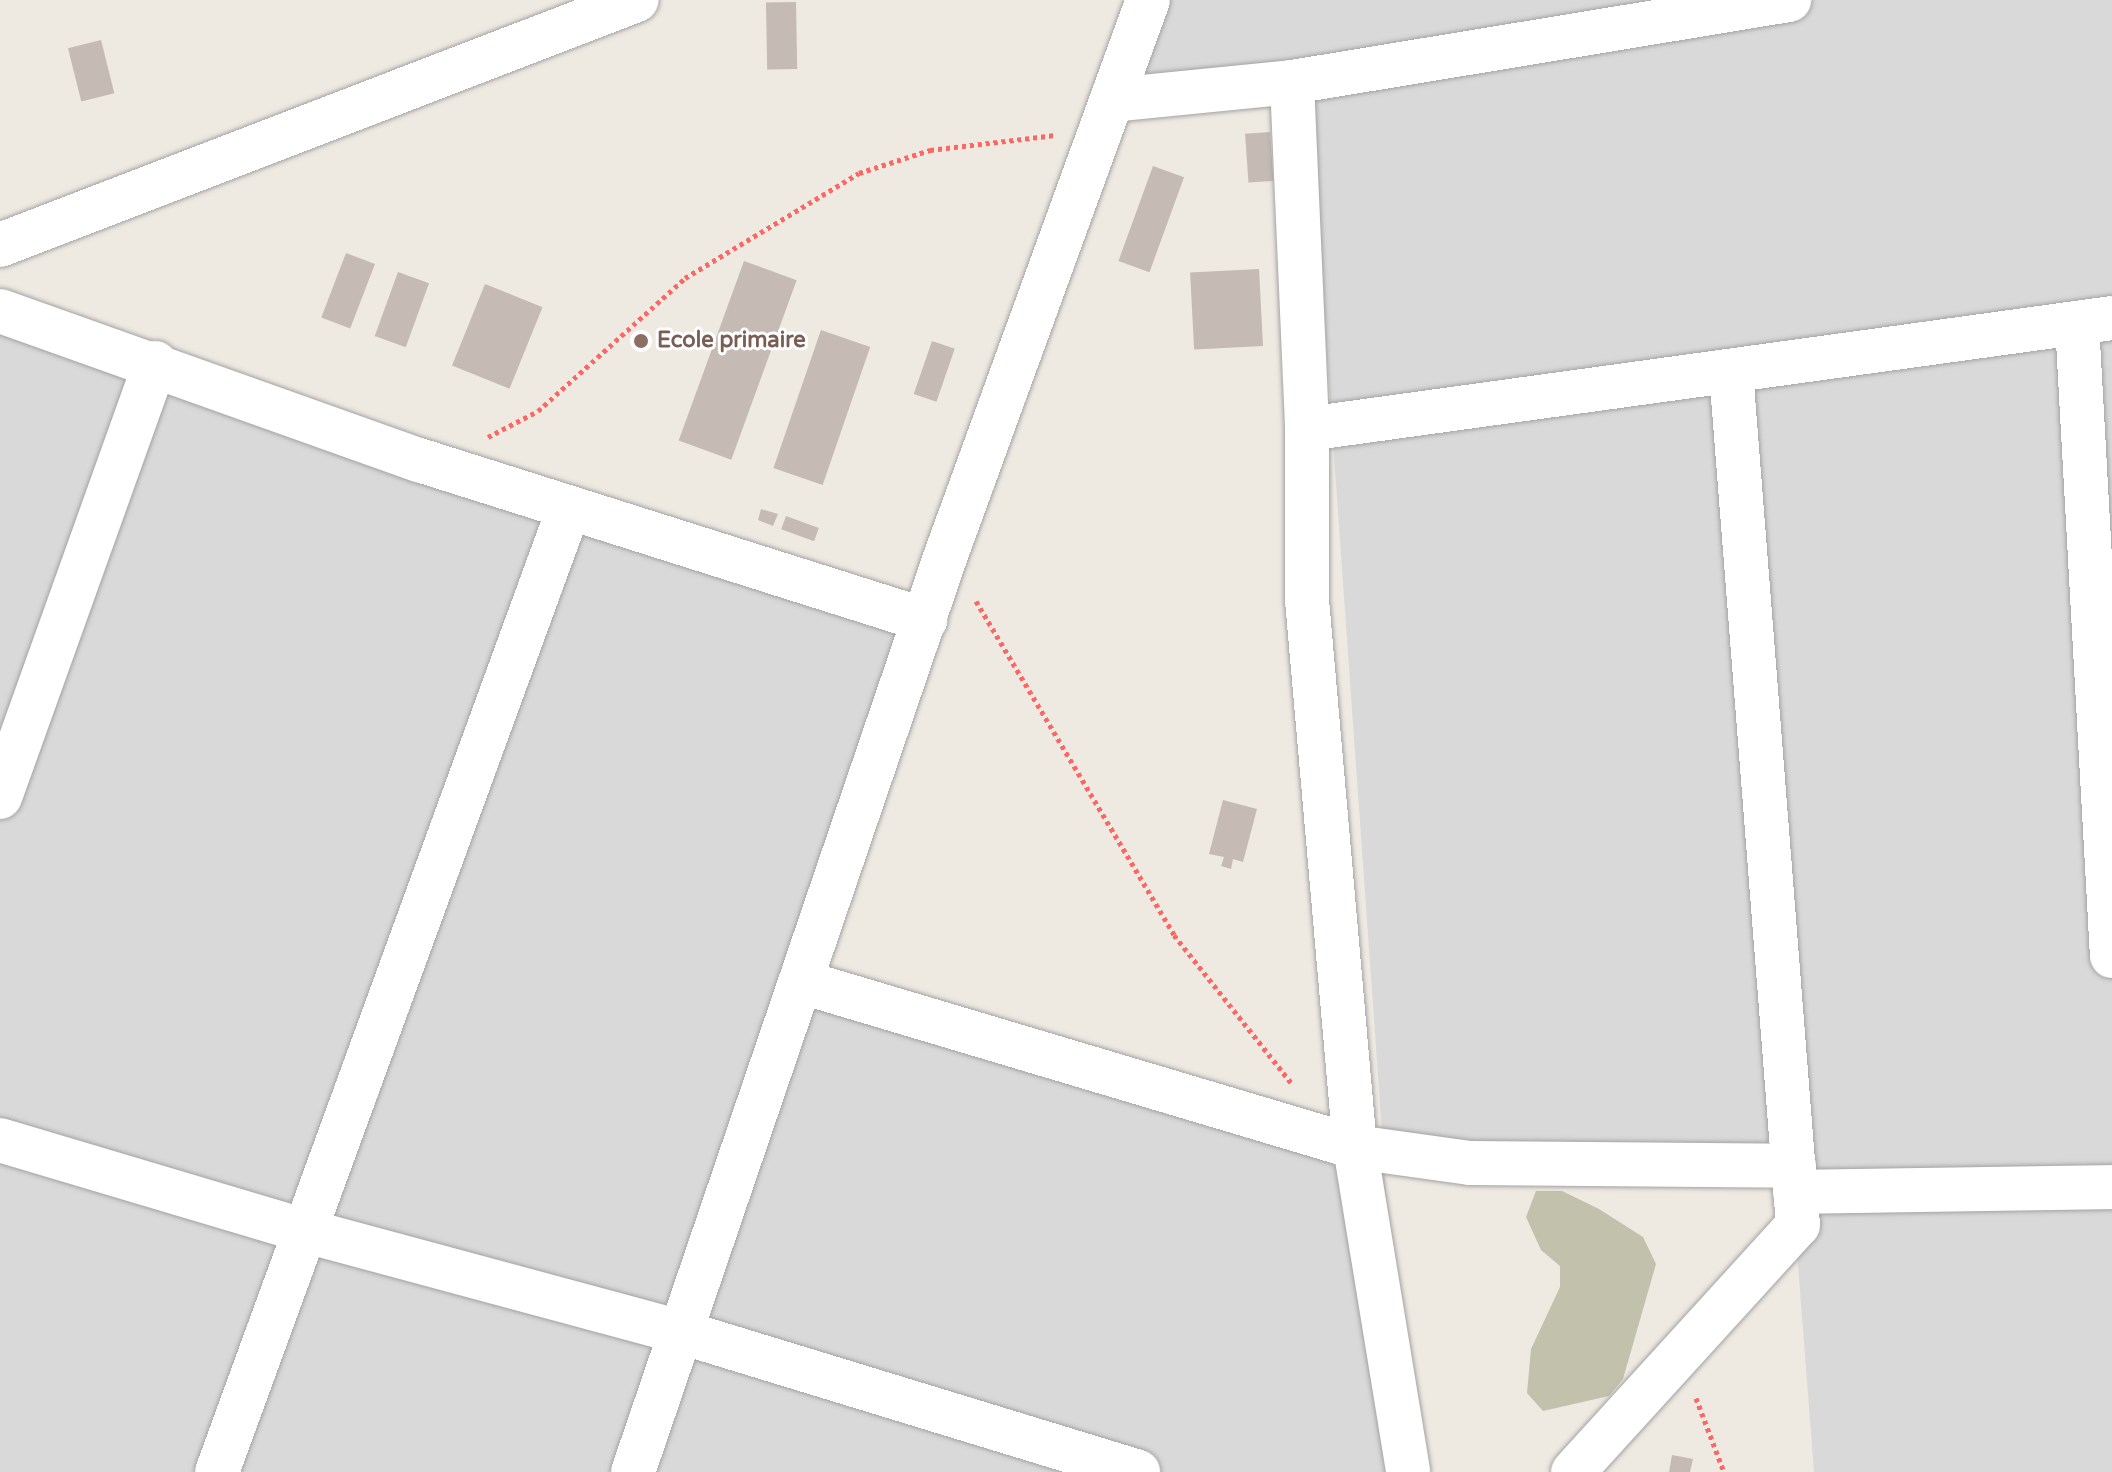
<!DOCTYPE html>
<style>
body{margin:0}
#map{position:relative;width:2112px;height:1472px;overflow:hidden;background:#eee9e1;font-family:"Varela Round",sans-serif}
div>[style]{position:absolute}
.residential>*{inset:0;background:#dad9d9}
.construction>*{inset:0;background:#c2c1ac}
.building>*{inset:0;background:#c5bab4;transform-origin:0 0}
.path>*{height:5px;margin-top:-2.5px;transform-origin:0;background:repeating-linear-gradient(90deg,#fd6763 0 4px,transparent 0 8px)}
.roads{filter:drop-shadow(0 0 2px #a3a3a3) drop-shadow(0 0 2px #a3a3a3)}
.minor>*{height:44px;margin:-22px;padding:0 22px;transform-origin:22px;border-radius:22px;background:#fff}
.dots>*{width:22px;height:22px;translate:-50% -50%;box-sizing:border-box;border:4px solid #fff;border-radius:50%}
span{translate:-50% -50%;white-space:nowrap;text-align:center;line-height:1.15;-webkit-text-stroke:6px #fff;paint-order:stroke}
.education-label{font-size:22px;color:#785e54;font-weight:700}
.left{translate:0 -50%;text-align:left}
</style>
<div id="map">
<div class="residential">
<i style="clip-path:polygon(1148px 0,2112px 0,2112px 1472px,1814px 1472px,1790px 1161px,1383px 1148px,1406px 1472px,0 1472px,0 331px,930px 627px,808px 979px,1383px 1146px,1306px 61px,1117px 90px)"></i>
</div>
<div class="construction">
<i style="clip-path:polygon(1536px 1191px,1562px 1191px,1599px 1209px,1643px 1237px,1656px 1264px,1623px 1379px,1609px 1396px,1543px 1411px,1527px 1393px,1531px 1349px,1560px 1287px,1560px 1266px,1541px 1250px,1526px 1217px)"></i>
</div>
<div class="building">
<i style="left:796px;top:2px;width:67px;height:30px;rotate:89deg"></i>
<i style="left:101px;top:40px;width:55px;height:34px;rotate:76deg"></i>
<i style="left:1270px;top:132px;width:49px;height:25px;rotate:86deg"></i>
<i style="left:1153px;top:166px;width:33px;height:101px;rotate:20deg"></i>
<i style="left:346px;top:253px;width:31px;height:69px;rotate:21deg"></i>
<i style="left:744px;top:261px;width:56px;height:191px;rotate:20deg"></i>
<i style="left:1259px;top:269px;width:77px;height:69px;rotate:87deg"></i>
<i style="left:398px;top:272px;width:33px;height:68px;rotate:20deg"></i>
<i style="left:485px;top:284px;width:62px;height:88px;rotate:22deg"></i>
<i style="left:821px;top:330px;width:52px;height:146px;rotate:19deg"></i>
<i style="left:932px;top:341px;width:24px;height:56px;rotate:19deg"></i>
<i style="clip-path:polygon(761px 509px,778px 514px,773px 526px,758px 520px)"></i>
<i style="left:786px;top:516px;width:35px;height:14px;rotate:20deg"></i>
<i style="clip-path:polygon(1223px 800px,1257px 809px,1243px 862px,1233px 859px,1231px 869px,1221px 866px,1224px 857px,1209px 854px)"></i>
<i style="clip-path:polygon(1672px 1455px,1693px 1459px,1690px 1472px,1669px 1472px)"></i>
</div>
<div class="path">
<i style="left:488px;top:437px;width:56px;rotate:-27.5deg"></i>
<i style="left:538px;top:411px;width:198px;rotate:-42.1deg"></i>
<i style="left:685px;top:278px;width:203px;rotate:-31.1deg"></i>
<i style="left:859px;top:173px;width:75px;rotate:-17.9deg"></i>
<i style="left:930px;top:150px;width:126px;rotate:-6.8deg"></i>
<i style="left:976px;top:601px;width:388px;rotate:59.3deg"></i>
<i style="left:1174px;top:935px;width:190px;rotate:51.6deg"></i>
<i style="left:1696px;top:1398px;width:79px;rotate:69.3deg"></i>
</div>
<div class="roads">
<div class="minor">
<i style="left:1292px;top:82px;width:347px;rotate:87.5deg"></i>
<i style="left:1307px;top:429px;width:171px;rotate:90deg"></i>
<i style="left:1307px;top:600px;width:549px;rotate:84.99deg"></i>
<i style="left:1355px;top:1147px;width:329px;rotate:80.7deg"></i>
<i style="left:1112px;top:100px;width:181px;rotate:-5.7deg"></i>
<i style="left:1292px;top:82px;width:504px;rotate:-9.37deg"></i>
<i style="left:0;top:245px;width:682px;rotate:-21.04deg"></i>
<i style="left:0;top:311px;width:445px;rotate:19.6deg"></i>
<i style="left:419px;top:460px;width:531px;rotate:17.55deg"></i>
<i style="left:2077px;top:323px;width:634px;rotate:86.84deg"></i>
<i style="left:1307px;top:429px;width:813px;rotate:-7.85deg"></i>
<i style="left:0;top:797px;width:461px;rotate:-70.3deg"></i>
<i style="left:802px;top:982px;width:577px;rotate:16.61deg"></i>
<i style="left:1355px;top:1147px;width:116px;rotate:7.9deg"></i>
<i style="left:1470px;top:1163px;width:324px;rotate:0.5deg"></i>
<i style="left:0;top:1140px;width:319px;rotate:16.6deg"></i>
<i style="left:306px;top:1231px;width:388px;rotate:15.1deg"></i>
<i style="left:681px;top:1332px;width:478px;rotate:17deg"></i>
<i style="left:1795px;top:1192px;width:317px;rotate:-0.9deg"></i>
<i style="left:217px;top:1472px;width:1026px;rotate:-69.94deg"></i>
<i style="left:633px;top:1472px;width:972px;rotate:-71.16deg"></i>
<i style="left:947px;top:552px;width:587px;rotate:-69.99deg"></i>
<i style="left:1573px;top:1472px;width:334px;rotate:-47.7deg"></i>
<i style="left:1798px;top:1225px;width:856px;rotate:-94.49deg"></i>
</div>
</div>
<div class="dots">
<i style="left:641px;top:341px;background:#8d6e63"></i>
</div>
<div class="education-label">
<span class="left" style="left:657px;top:341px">Ecole primaire</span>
</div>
</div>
